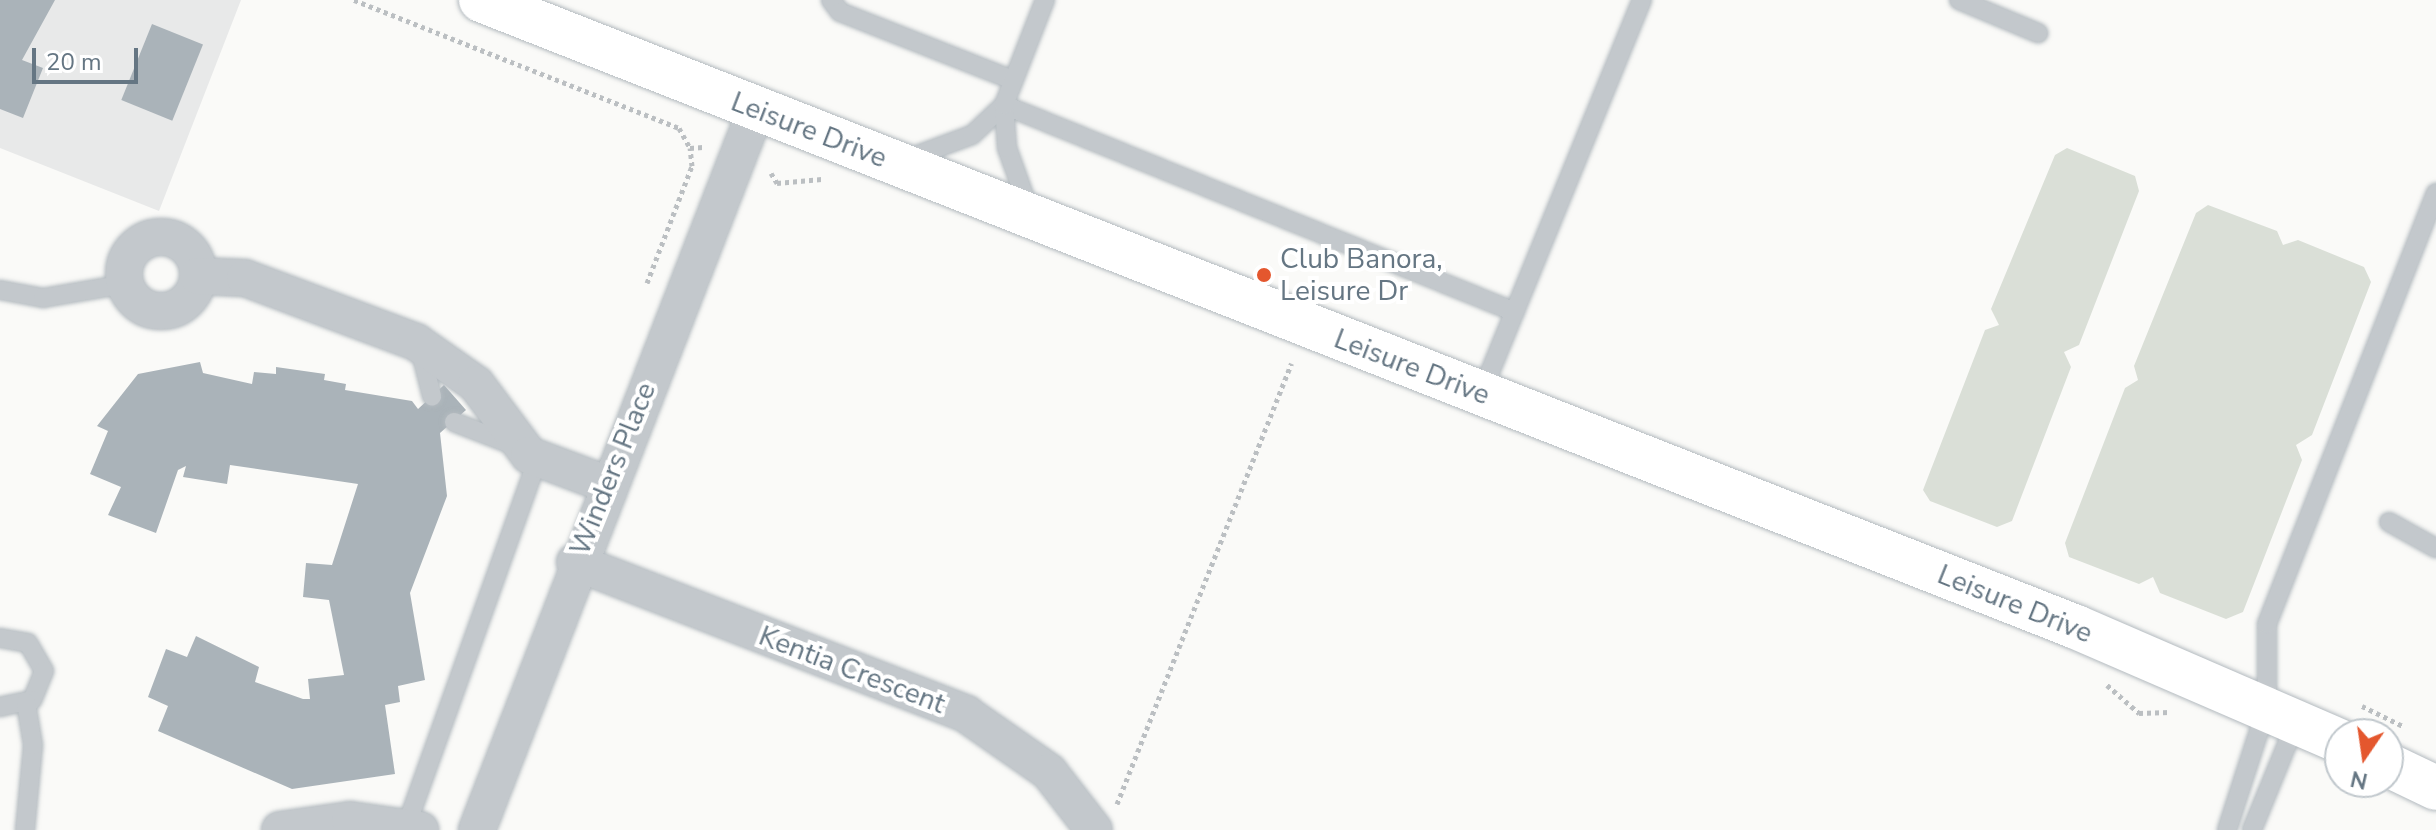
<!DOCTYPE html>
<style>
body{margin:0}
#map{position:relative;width:2436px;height:830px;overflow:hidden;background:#fafaf8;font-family:"Nunito Sans",sans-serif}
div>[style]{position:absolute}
.built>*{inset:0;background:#e8e9e9}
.green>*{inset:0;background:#dadfd7}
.building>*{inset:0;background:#aab3b9;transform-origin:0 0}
.path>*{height:5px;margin-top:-2.5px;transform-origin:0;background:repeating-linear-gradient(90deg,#bbbfc2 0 4px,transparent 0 8px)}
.roads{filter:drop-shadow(0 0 2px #b3babf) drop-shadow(0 0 2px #b3babf)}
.lane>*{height:18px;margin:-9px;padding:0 9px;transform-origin:9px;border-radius:9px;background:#c3c8cc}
.street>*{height:36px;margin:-18px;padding:0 18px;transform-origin:18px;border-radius:18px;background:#c3c8cc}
.street>.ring{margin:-18px;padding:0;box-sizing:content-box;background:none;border:36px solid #c3c8cc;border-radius:50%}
.secondary>*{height:44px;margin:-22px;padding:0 22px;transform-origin:22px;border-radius:22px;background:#fff}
.dots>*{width:22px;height:22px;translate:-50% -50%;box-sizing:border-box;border:4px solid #fff;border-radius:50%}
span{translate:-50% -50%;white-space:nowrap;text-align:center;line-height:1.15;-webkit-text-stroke:8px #fff;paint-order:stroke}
.street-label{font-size:28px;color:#657683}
.poi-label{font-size:28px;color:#657683}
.left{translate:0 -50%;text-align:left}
.north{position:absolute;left:2324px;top:718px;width:80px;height:80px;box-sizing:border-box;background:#fff;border:2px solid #c1c8cd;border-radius:50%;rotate:193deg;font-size:22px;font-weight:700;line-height:32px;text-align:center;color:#657683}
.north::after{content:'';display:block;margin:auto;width:28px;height:36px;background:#e4572e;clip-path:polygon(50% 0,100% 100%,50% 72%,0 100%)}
.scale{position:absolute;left:32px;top:48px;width:106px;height:36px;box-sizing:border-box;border:4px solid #657683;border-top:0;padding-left:10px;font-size:24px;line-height:28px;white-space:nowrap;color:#657683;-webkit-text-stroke:6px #fff;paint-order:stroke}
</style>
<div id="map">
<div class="built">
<i style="clip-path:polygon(0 0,241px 0,159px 211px,0 148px)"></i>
</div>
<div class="green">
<i style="clip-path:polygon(2067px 148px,2135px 176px,2139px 191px,2079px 345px,2064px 352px,2071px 367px,2012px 521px,1997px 527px,1930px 501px,1923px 490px,1985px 330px,1999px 325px,1991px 309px,2055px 155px)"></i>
<i style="clip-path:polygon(2208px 205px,2277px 231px,2283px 245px,2298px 240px,2364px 267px,2371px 282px,2312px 435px,2296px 445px,2302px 460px,2243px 612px,2226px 619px,2160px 593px,2153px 577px,2139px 584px,2069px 557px,2065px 543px,2125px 388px,2138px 380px,2134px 366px,2196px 213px)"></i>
</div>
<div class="building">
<i style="clip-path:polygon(0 0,55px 0,22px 60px,43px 68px,23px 118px,0 109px)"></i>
<i style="left:152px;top:24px;width:55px;height:82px;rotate:22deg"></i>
<i style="clip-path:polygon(200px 362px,203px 373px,252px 384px,254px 372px,276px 374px,276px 367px,325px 374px,324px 380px,346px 384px,345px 390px,412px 401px,418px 409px,444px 385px,466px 410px,440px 433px,447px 496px,410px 593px,425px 680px,398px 686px,400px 702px,385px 705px,395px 774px,292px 789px,158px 731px,168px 706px,148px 697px,166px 649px,187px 657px,196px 636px,259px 667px,255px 682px,303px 699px,310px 699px,308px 679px,344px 675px,329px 600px,303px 597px,306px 563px,332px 565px,358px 484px,230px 465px,227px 484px,183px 477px,186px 466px,178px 470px,156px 533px,108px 515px,121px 487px,90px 474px,108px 431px,97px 426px,138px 374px)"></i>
</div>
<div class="path">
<i style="left:354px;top:0;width:349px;rotate:21.5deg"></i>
<i style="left:679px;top:128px;width:23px;rotate:61deg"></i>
<i style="left:690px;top:148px;width:13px;rotate:-4deg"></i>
<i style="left:771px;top:173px;width:12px;rotate:59deg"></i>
<i style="left:777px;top:183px;width:45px;rotate:-5.1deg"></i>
<i style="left:647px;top:283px;width:125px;rotate:-69deg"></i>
<i style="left:692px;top:166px;width:18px;rotate:-96deg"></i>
<i style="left:2107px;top:685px;width:43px;rotate:41.2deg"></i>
<i style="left:2139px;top:713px;width:31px;rotate:-2deg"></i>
<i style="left:2362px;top:706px;width:46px;rotate:26deg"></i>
<i style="left:1117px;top:804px;width:474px;rotate:-68.4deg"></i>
</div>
<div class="roads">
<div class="lane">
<i style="left:831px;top:0;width:15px;rotate:53deg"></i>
<i style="left:840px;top:12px;width:186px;rotate:21.5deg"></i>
<i style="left:1959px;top:0;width:86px;rotate:22.7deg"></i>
<i style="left:1004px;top:105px;width:551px;rotate:22.05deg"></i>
<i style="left:907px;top:159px;width:69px;rotate:-20.3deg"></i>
<i style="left:972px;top:135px;width:44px;rotate:-43.2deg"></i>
<i style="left:1029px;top:209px;width:65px;rotate:-109.8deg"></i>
<i style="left:1007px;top:148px;width:43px;rotate:-94deg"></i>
<i style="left:1004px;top:105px;width:113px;rotate:-68.7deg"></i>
<i style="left:0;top:290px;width:44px;rotate:10.5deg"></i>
<i style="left:43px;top:298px;width:84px;rotate:-9.6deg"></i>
<i style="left:420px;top:349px;width:49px;rotate:75.7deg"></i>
<i style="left:1481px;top:394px;width:426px;rotate:-67.8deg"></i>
<i style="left:454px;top:422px;width:63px;rotate:21.3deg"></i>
<i style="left:2389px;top:522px;width:54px;rotate:29deg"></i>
<i style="left:0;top:638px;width:28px;rotate:10deg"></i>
<i style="left:28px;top:643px;width:32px;rotate:60deg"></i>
<i style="left:44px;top:671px;width:31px;rotate:112deg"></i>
<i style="left:32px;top:700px;width:33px;rotate:168deg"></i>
<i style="left:406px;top:827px;width:391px;rotate:-70.3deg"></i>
<i style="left:25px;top:830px;width:85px;rotate:-84.6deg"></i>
<i style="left:33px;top:745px;width:43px;rotate:-99.5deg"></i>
<i style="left:2227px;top:830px;width:130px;rotate:-72.1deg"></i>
<i style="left:2267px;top:706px;width:82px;rotate:-90deg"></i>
<i style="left:2267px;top:624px;width:463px;rotate:-68.6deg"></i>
<i style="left:2252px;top:830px;width:119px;rotate:-67.8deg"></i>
</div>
<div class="street">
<i class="ring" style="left:124px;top:237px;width:38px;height:38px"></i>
<i style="left:198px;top:276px;width:47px;rotate:2.4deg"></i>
<i style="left:245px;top:278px;width:183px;rotate:20.5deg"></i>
<i style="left:416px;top:342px;width:73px;rotate:35deg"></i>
<i style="left:476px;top:384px;width:89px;rotate:53.3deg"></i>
<i style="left:529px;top:455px;width:82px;rotate:20.6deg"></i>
<i style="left:575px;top:562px;width:420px;rotate:21.2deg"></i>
<i style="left:966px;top:714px;width:101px;rotate:34.9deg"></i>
<i style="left:1049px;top:772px;width:73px;rotate:52.2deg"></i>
<i style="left:280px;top:830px;width:71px;rotate:-8.1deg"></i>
<i style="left:350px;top:820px;width:71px;rotate:8.1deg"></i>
<i style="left:477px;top:830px;width:772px;rotate:-68.82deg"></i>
</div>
<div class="secondary">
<i style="left:481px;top:0;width:1714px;rotate:21.46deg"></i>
<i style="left:2076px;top:627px;width:288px;rotate:23.4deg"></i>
<i style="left:2388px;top:765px;width:53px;rotate:25.6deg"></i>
</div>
</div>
<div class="dots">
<i style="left:1264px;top:275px;background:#e4572e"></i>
</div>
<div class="street-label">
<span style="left:809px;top:130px;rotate:21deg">Leisure Drive</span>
<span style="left:1412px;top:367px;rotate:21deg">Leisure Drive</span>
<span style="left:613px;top:469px;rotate:-68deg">Winders Place</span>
<span style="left:2015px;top:604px;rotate:22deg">Leisure Drive</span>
<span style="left:852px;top:670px;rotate:21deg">Kentia Crescent</span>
</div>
<div class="poi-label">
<span class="left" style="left:1280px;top:275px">Club Banora,<br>Leisure Dr</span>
</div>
<div class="north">N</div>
<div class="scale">20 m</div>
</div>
